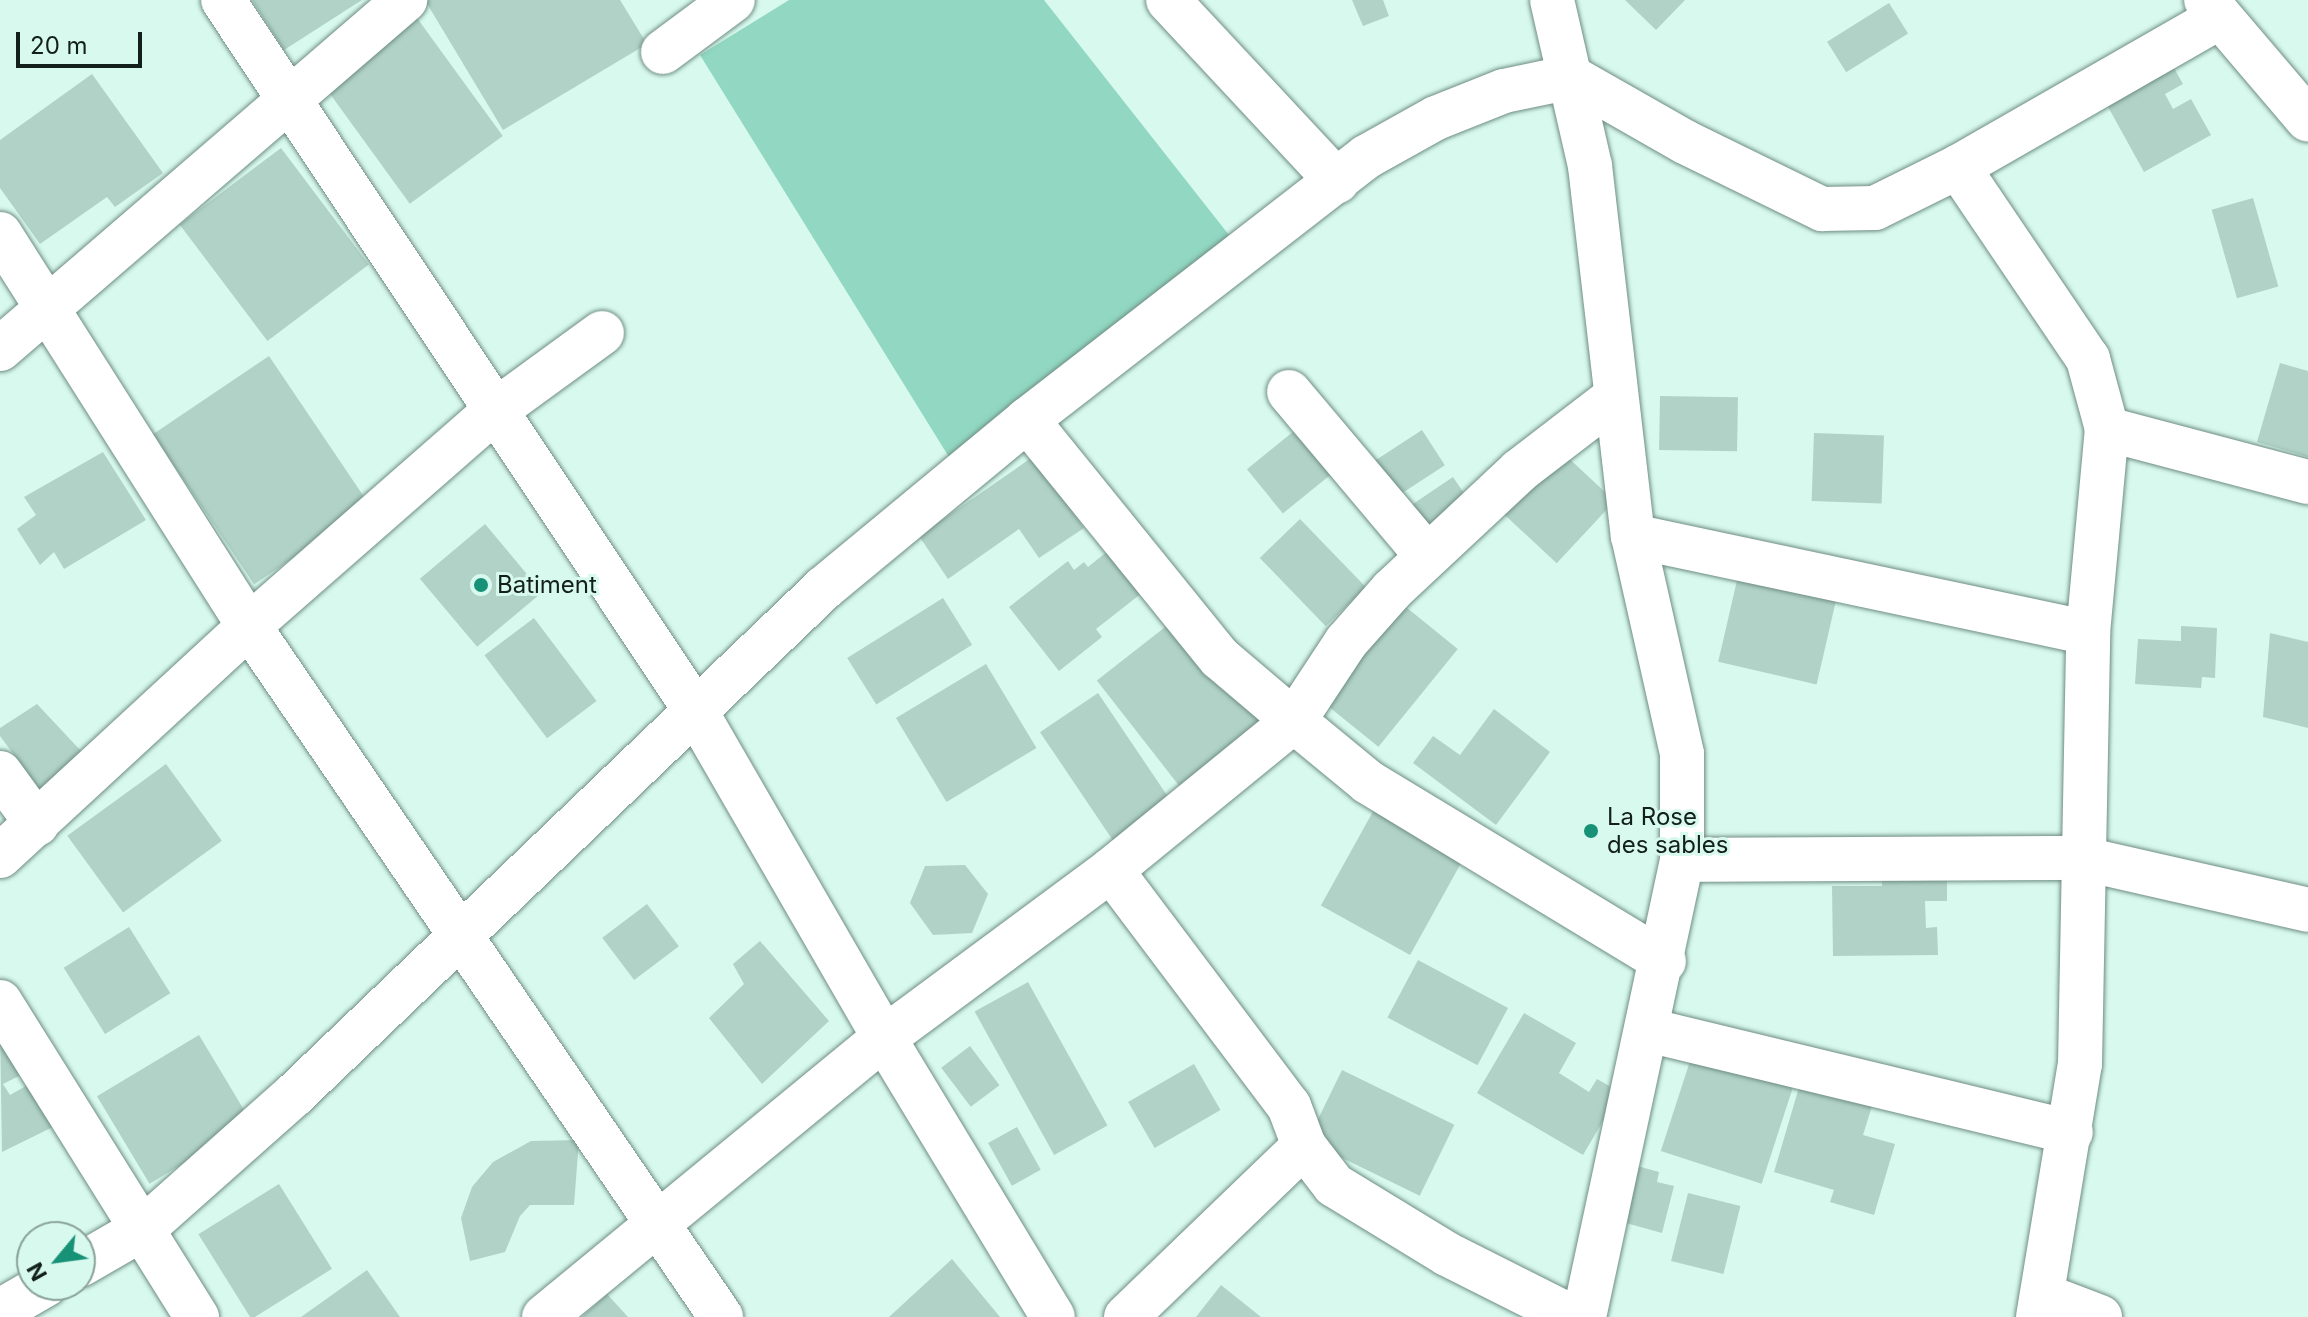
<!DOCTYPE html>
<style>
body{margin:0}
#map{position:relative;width:2308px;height:1317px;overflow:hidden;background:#d8f9ee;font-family:Inter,sans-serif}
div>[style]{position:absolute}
.green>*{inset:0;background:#91d7c1}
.building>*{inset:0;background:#b1d2c7;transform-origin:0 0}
.roads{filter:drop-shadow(0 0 2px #6f8d83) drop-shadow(0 0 2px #6f8d83)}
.minor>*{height:44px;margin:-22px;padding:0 22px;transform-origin:22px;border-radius:22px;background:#fff}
.dots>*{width:22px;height:22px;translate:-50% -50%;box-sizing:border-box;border:4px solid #d8f9ee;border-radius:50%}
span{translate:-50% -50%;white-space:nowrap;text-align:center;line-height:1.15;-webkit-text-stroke:6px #d8f9ee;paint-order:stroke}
.poi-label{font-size:24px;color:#131f1b}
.left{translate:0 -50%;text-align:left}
.north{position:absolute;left:16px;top:1221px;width:80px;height:80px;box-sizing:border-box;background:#d8f9ee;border:2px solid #89a29a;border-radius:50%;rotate:241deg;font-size:22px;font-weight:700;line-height:32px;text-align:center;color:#131f1b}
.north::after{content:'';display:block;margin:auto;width:28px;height:36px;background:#189277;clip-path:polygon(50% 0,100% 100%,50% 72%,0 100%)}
.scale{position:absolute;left:16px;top:32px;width:126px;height:36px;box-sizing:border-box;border:4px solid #131f1b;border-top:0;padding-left:10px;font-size:24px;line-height:28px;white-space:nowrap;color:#131f1b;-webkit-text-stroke:6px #d8f9ee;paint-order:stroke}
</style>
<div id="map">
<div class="green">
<i style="clip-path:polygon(789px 0,1044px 0,1240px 249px,957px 470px,700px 55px)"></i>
</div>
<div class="building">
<i style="clip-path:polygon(252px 0,362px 0,284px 50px)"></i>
<i style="clip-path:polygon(429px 0,620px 0,647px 44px,503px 130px,426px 2px)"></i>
<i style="clip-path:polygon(1352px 0,1383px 0,1389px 16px,1363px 26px)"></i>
<i style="clip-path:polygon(1625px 0,1685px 0,1656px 30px)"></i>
<i style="left:1889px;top:3px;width:36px;height:73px;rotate:58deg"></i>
<i style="left:417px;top:18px;width:146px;height:115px;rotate:54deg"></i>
<i style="clip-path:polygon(2174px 68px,2183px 84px,2165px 94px,2173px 109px,2191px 99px,2211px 135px,2144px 172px,2107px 105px)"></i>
<i style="clip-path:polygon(92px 74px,163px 173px,115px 207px,107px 197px,40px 244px,0 188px,0 140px)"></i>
<i style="left:281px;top:148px;width:146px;height:127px;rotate:53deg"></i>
<i style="left:2253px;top:198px;width:92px;height:43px;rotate:74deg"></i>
<i style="left:269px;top:356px;width:181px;height:140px;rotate:56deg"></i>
<i style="clip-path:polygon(2280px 363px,2308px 371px,2308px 457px,2257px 442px)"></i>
<i style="left:1660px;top:396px;width:78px;height:54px;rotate:1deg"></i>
<i style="left:1299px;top:427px;width:57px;height:67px;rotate:51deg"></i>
<i style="left:1422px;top:430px;width:42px;height:65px;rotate:57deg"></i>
<i style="left:1814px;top:433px;width:70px;height:68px;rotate:2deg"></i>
<i style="clip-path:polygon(103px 452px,146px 520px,64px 569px,54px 552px,40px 565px,17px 529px,36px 515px,24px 497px)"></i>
<i style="left:1562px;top:452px;width:72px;height:85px;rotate:43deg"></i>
<i style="clip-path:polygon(1034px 456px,1084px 528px,1039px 558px,1019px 529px,948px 579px,919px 536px)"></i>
<i style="left:1453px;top:477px;width:25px;height:62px;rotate:56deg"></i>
<i style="left:1300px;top:519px;width:95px;height:56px;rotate:46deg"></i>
<i style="left:485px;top:524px;width:89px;height:85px;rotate:50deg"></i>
<i style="clip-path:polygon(1114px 546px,1147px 589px,1096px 629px,1102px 637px,1059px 671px,1009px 607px,1068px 561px,1074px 570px,1084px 562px,1088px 567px)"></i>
<i style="left:1738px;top:576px;width:101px;height:88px;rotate:13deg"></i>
<i style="left:943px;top:598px;width:55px;height:113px;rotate:58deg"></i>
<i style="left:1401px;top:603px;width:73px;height:126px;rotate:39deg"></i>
<i style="left:1178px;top:617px;width:138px;height:103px;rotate:52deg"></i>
<i style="left:534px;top:618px;width:104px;height:62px;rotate:53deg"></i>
<i style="clip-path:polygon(2181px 626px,2217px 628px,2215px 678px,2202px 677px,2201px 688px,2135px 684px,2138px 639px,2181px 641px)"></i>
<i style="clip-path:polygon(2270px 633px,2308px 642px,2308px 728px,2263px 717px)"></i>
<i style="left:986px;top:664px;width:98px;height:105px;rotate:59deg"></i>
<i style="left:1098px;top:693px;width:130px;height:70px;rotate:56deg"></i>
<i style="clip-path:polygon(37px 704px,82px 752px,40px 790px,0 736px,0 728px)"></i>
<i style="clip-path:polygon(1494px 709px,1550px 752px,1496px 825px,1413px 763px,1433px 736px,1460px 755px)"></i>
<i style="left:166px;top:764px;width:95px;height:122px;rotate:54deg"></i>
<i style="left:1381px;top:797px;width:102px;height:124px;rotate:29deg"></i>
<i style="clip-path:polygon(1882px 862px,1947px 862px,1947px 901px,1925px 901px,1926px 928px,1937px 927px,1938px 955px,1833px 956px,1832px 886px,1882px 886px)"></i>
<i style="clip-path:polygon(965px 865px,988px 894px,972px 933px,933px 935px,910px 903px,925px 866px)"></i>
<i style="left:647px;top:904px;width:53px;height:56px;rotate:53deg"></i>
<i style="left:129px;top:927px;width:78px;height:77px;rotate:58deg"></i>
<i style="clip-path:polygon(760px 941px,829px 1021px,762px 1084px,709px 1018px,744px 984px,733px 964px)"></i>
<i style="left:1418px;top:960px;width:102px;height:65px;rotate:28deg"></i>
<i style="left:1028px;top:982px;width:164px;height:61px;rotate:61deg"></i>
<i style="clip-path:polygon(1524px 1013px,1576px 1043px,1559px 1073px,1589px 1092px,1597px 1079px,1620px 1092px,1583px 1155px,1477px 1093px)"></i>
<i style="clip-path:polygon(0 1028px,33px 1069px,3px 1084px,10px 1095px,33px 1082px,63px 1122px,2px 1152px)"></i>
<i style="left:199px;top:1035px;width:102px;height:119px;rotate:59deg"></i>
<i style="left:970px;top:1046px;width:49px;height:36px;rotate:53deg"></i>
<i style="left:1692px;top:1055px;width:106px;height:101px;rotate:18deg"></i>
<i style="left:1194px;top:1064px;width:53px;height:76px;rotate:60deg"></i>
<i style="left:1342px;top:1070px;width:125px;height:79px;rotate:26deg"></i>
<i style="clip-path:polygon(1800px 1084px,1872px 1106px,1863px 1135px,1895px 1144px,1874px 1215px,1830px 1202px,1834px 1190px,1774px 1172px)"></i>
<i style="left:1017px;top:1127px;width:49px;height:33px;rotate:61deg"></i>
<i style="clip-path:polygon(579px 1140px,574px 1205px,530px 1205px,520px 1216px,505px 1252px,470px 1261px,461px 1218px,472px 1187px,493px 1162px,531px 1141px)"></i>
<i style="clip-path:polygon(1630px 1164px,1659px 1172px,1657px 1182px,1674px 1186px,1662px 1233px,1615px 1220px)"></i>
<i style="left:279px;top:1184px;width:100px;height:95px;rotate:58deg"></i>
<i style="left:1688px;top:1193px;width:54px;height:70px;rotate:14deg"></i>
<i style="clip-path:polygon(952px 1259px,1000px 1317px,889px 1317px)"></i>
<i style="clip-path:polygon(367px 1270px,400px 1317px,301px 1317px)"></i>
<i style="clip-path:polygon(1221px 1285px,1261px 1317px,1196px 1317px)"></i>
<i style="clip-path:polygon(607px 1294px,628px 1317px,582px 1317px)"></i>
</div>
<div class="roads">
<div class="minor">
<i style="left:223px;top:0;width:853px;rotate:56.38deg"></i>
<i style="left:695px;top:710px;width:379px;rotate:60deg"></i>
<i style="left:884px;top:1038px;width:326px;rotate:58.8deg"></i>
<i style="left:1168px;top:0;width:248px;rotate:47deg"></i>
<i style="left:1552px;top:0;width:170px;rotate:77.1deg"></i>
<i style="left:1590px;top:166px;width:372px;rotate:83.4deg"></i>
<i style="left:1633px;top:536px;width:223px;rotate:77.3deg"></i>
<i style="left:1682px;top:754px;width:106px;rotate:90deg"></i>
<i style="left:1682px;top:860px;width:467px;rotate:102.1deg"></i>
<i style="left:2206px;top:0;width:157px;rotate:49.6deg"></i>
<i style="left:663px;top:52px;width:87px;rotate:-36.6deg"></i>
<i style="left:0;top:234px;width:464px;rotate:57.6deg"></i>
<i style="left:249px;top:626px;width:837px;rotate:55.66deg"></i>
<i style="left:0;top:349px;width:535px;rotate:-40.75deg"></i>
<i style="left:1289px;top:392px;width:214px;rotate:49.9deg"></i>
<i style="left:1027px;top:420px;width:306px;rotate:51deg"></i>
<i style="left:1220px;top:658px;width:97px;rotate:40.4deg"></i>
<i style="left:1294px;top:721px;width:96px;rotate:39.5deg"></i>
<i style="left:1368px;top:782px;width:346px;rotate:31.2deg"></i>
<i style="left:2107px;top:429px;width:208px;rotate:14.8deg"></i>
<i style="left:1633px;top:536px;width:465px;rotate:12deg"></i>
<i style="left:0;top:773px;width:63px;rotate:54deg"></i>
<i style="left:0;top:856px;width:339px;rotate:-42.7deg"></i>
<i style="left:249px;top:626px;width:328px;rotate:-41.2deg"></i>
<i style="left:496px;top:410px;width:131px;rotate:-36deg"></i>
<i style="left:1682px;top:860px;width:398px;rotate:-0.3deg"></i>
<i style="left:2080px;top:858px;width:234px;rotate:12.8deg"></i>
<i style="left:1111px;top:870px;width:296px;rotate:53deg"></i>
<i style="left:1289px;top:1106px;width:43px;rotate:69.4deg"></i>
<i style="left:1304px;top:1146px;width:49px;rotate:52.4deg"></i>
<i style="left:1334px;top:1185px;width:132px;rotate:31.4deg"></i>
<i style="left:1447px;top:1254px;width:140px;rotate:26.7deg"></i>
<i style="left:0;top:1002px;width:372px;rotate:58deg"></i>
<i style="left:1648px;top:1030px;width:435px;rotate:13.6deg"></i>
<i style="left:80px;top:1265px;width:74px;rotate:-30deg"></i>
<i style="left:144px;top:1228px;width:200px;rotate:-41.6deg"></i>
<i style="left:294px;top:1095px;width:733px;rotate:-43.73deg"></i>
<i style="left:824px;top:588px;width:264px;rotate:-39.6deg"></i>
<i style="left:1027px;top:420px;width:429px;rotate:-37.8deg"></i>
<i style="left:1366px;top:157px;width:80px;rotate:-29.1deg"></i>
<i style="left:1436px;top:118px;width:73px;rotate:-21.7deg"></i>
<i style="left:1504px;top:91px;width:68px;rotate:-11.8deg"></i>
<i style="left:1571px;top:77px;width:131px;rotate:29.7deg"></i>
<i style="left:1685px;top:142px;width:153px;rotate:26.1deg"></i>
<i style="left:1822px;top:209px;width:53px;rotate:-1.1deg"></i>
<i style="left:1875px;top:208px;width:93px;rotate:-26.3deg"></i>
<i style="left:2045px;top:1296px;width:59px;rotate:20.9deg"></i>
<i style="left:0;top:1311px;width:52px;rotate:-30deg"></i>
<i style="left:544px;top:1317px;width:440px;rotate:-39.4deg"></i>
<i style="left:884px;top:1038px;width:282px;rotate:-36.5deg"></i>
<i style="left:1111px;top:870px;width:236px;rotate:-39.2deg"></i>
<i style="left:1294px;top:721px;width:95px;rotate:-56.6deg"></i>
<i style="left:1346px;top:642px;width:69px;rotate:-48.5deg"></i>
<i style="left:1392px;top:590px;width:174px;rotate:-43.1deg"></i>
<i style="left:1519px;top:471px;width:120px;rotate:-37.5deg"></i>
<i style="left:1126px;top:1317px;width:247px;rotate:-43.9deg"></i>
<i style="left:2038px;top:1317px;width:256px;rotate:-80.6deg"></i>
<i style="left:2080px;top:1064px;width:431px;rotate:-88.9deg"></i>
<i style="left:2088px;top:633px;width:205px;rotate:-84.7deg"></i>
<i style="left:2107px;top:429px;width:73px;rotate:-105.2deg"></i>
<i style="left:2088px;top:359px;width:232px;rotate:-124.1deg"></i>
<i style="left:1958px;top:167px;width:300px;rotate:-29.8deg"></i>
</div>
</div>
<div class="dots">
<i style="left:481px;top:585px;background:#189277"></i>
<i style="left:1591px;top:831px;background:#189277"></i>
</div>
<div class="poi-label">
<span class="left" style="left:497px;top:585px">Batiment</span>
<span class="left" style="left:1607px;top:831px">La Rose<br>des sables</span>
</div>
<div class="north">N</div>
<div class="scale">20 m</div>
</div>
